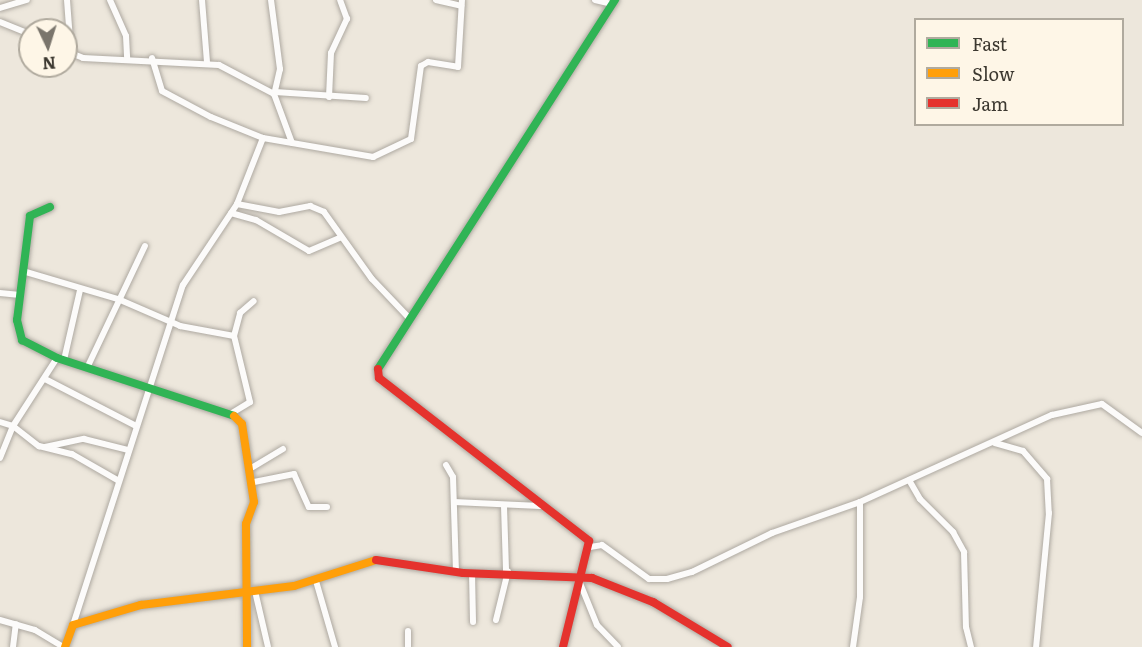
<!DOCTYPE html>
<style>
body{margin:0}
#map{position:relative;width:1142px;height:647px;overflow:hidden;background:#ede7dc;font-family:Literata,serif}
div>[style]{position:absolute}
.roads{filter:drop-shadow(0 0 2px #aea9a1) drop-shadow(0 0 2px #aea9a1)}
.street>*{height:6px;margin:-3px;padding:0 3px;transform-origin:3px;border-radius:3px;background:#fcfbfa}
.fast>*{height:8px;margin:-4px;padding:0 4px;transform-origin:4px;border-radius:4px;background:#30b455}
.slow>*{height:8px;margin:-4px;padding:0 4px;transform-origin:4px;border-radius:4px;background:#ff9f0a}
.jam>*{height:8px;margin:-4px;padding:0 4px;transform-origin:4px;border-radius:4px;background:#e5322d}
span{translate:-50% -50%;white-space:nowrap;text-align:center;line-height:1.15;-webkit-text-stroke:4.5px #fef6e7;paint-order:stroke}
.legend{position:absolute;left:914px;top:18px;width:210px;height:108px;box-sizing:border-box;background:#fef6e7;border:2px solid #b0aa9e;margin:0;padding:8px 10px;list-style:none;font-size:18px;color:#3c3830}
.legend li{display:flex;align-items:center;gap:12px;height:30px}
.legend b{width:30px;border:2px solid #b0aa9e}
.north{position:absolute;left:18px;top:18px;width:60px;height:60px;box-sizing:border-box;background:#fef6e7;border:2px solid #b0aa9e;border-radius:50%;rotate:176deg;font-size:16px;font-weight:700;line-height:24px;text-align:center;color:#3c3830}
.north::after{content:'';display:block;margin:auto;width:21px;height:27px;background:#7a756c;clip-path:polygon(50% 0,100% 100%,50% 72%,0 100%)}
</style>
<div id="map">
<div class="roads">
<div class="street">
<i style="left:67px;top:0;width:53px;rotate:85.7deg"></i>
<i style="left:110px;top:0;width:39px;rotate:66deg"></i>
<i style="left:126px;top:36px;width:22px;rotate:87deg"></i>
<i style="left:202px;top:0;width:62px;rotate:85.4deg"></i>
<i style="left:271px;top:0;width:70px;rotate:82.6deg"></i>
<i style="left:280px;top:69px;width:26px;rotate:103deg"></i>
<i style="left:436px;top:0;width:26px;rotate:13deg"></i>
<i style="left:595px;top:0;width:18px;rotate:13deg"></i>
<i style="left:0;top:8px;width:28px;rotate:-17deg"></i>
<i style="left:0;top:22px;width:32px;rotate:22deg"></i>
<i style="left:66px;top:51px;width:18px;rotate:22deg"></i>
<i style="left:83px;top:58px;width:136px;rotate:2.9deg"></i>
<i style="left:219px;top:65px;width:62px;rotate:27.8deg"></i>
<i style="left:274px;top:94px;width:52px;rotate:69.8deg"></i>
<i style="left:152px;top:58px;width:34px;rotate:73deg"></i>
<i style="left:162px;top:91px;width:55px;rotate:28deg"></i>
<i style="left:211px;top:117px;width:56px;rotate:22deg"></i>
<i style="left:263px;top:138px;width:112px;rotate:9.8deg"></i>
<i style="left:373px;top:157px;width:42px;rotate:-25.3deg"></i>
<i style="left:411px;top:139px;width:74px;rotate:-82.2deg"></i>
<i style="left:421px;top:66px;width:8px;rotate:-30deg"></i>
<i style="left:428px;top:62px;width:30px;rotate:9deg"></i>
<i style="left:458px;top:67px;width:67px;rotate:-86.6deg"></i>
<i style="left:275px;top:92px;width:91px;rotate:3.8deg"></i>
<i style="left:329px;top:97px;width:44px;rotate:-87.4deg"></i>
<i style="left:331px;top:53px;width:38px;rotate:-65deg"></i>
<i style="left:347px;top:19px;width:20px;rotate:-110deg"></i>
<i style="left:237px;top:204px;width:43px;rotate:10.8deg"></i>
<i style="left:279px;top:212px;width:32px;rotate:-11deg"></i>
<i style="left:310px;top:206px;width:15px;rotate:23deg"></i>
<i style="left:324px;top:212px;width:82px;rotate:54.4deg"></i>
<i style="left:372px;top:279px;width:54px;rotate:46.5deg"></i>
<i style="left:231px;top:213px;width:26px;rotate:16deg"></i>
<i style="left:256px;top:220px;width:61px;rotate:30.3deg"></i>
<i style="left:309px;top:251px;width:33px;rotate:-23deg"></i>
<i style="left:26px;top:272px;width:96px;rotate:16.4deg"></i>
<i style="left:118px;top:299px;width:68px;rotate:23.5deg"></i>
<i style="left:180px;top:326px;width:55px;rotate:10.5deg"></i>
<i style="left:0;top:293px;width:20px;rotate:6deg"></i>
<i style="left:64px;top:360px;width:72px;rotate:-77.1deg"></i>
<i style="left:87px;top:368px;width:135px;rotate:-64.6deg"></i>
<i style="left:45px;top:379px;width:102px;rotate:27.3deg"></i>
<i style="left:232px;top:413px;width:21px;rotate:-31deg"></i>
<i style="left:250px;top:402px;width:68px;rotate:-103.6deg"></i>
<i style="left:234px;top:336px;width:24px;rotate:-75deg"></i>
<i style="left:240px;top:313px;width:18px;rotate:-41deg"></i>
<i style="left:0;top:422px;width:14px;rotate:17deg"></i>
<i style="left:13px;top:426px;width:33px;rotate:38deg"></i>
<i style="left:39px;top:446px;width:34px;rotate:14deg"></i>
<i style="left:72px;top:454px;width:54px;rotate:29.9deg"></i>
<i style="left:995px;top:443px;width:29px;rotate:16deg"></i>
<i style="left:1023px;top:451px;width:37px;rotate:49deg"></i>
<i style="left:1047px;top:479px;width:34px;rotate:87deg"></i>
<i style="left:1049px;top:513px;width:135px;rotate:95.5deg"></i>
<i style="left:45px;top:447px;width:40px;rotate:-12deg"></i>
<i style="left:84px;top:439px;width:45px;rotate:14deg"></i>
<i style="left:0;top:458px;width:35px;rotate:-68deg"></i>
<i style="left:13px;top:426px;width:81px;rotate:-57.1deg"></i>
<i style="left:446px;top:465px;width:14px;rotate:60deg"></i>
<i style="left:453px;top:477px;width:95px;rotate:88.2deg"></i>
<i style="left:253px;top:467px;width:35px;rotate:-31deg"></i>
<i style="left:909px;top:480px;width:22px;rotate:60deg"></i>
<i style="left:920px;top:499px;width:47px;rotate:45deg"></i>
<i style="left:953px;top:532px;width:23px;rotate:61deg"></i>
<i style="left:964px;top:552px;width:75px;rotate:88.5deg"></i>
<i style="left:966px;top:627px;width:21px;rotate:76deg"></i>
<i style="left:254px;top:482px;width:41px;rotate:-11.3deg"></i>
<i style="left:294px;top:474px;width:36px;rotate:66deg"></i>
<i style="left:309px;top:507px;width:18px"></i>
<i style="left:454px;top:502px;width:86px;rotate:2.7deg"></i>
<i style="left:504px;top:506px;width:65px;rotate:88.2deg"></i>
<i style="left:590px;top:547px;width:12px;rotate:-9deg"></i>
<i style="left:602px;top:545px;width:58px;rotate:35.9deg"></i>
<i style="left:649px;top:579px;width:18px"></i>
<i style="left:667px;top:579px;width:26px;rotate:-16deg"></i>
<i style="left:692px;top:572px;width:89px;rotate:-26deg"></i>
<i style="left:772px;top:533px;width:93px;rotate:-19.4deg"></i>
<i style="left:860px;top:502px;width:211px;rotate:-24.4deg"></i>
<i style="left:1052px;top:415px;width:51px;rotate:-12.4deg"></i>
<i style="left:1102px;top:404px;width:49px;rotate:35.9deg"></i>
<i style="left:472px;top:573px;width:49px;rotate:88.8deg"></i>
<i style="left:316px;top:581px;width:69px;rotate:73.9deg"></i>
<i style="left:580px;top:583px;width:45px;rotate:68deg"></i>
<i style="left:597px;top:625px;width:30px;rotate:46deg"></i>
<i style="left:255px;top:591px;width:57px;rotate:76.9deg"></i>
<i style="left:0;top:620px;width:36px;rotate:16deg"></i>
<i style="left:35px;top:630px;width:33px;rotate:31deg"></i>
<i style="left:496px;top:620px;width:50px;rotate:-76.2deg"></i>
<i style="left:73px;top:625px;width:357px;rotate:-72.1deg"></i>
<i style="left:183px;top:285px;width:97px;rotate:-56.3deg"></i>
<i style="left:237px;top:204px;width:71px;rotate:-68.5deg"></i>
<i style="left:13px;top:647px;width:23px;rotate:-83deg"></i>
<i style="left:408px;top:647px;width:16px;rotate:-90deg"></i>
<i style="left:853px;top:647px;width:50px;rotate:-82deg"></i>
<i style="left:860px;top:597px;width:95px;rotate:-90deg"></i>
</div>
<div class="fast">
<i style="left:50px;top:207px;width:22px;rotate:156deg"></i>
<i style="left:30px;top:216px;width:105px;rotate:97.1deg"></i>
<i style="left:17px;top:320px;width:21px;rotate:76deg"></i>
<i style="left:22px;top:340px;width:39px;rotate:27deg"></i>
<i style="left:57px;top:358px;width:186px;rotate:18.1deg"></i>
<i style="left:378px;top:369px;width:439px;rotate:-57.3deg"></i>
</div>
<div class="slow">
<i style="left:234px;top:416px;width:11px;rotate:45deg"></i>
<i style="left:242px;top:424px;width:79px;rotate:81.3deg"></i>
<i style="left:254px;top:502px;width:23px;rotate:110deg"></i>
<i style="left:246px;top:524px;width:123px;rotate:89.5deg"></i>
<i style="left:65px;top:647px;width:23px;rotate:-70deg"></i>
<i style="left:73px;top:625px;width:71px;rotate:-16.4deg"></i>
<i style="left:141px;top:605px;width:154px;rotate:-7.1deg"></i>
<i style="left:294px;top:586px;width:86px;rotate:-17.6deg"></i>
</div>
<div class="jam">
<i style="left:378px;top:369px;width:9px;rotate:84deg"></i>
<i style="left:379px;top:378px;width:266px;rotate:37.8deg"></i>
<i style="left:589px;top:541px;width:109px;rotate:103.8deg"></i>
<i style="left:376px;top:560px;width:88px;rotate:8.5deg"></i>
<i style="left:463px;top:573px;width:129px;rotate:2.2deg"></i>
<i style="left:592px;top:578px;width:66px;rotate:21.5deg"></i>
<i style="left:653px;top:602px;width:87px;rotate:31deg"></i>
</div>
</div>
<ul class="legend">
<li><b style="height:8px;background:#30b455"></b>Fast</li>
<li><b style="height:8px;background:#ff9f0a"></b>Slow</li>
<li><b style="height:8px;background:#e5322d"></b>Jam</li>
</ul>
<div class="north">N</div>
</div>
